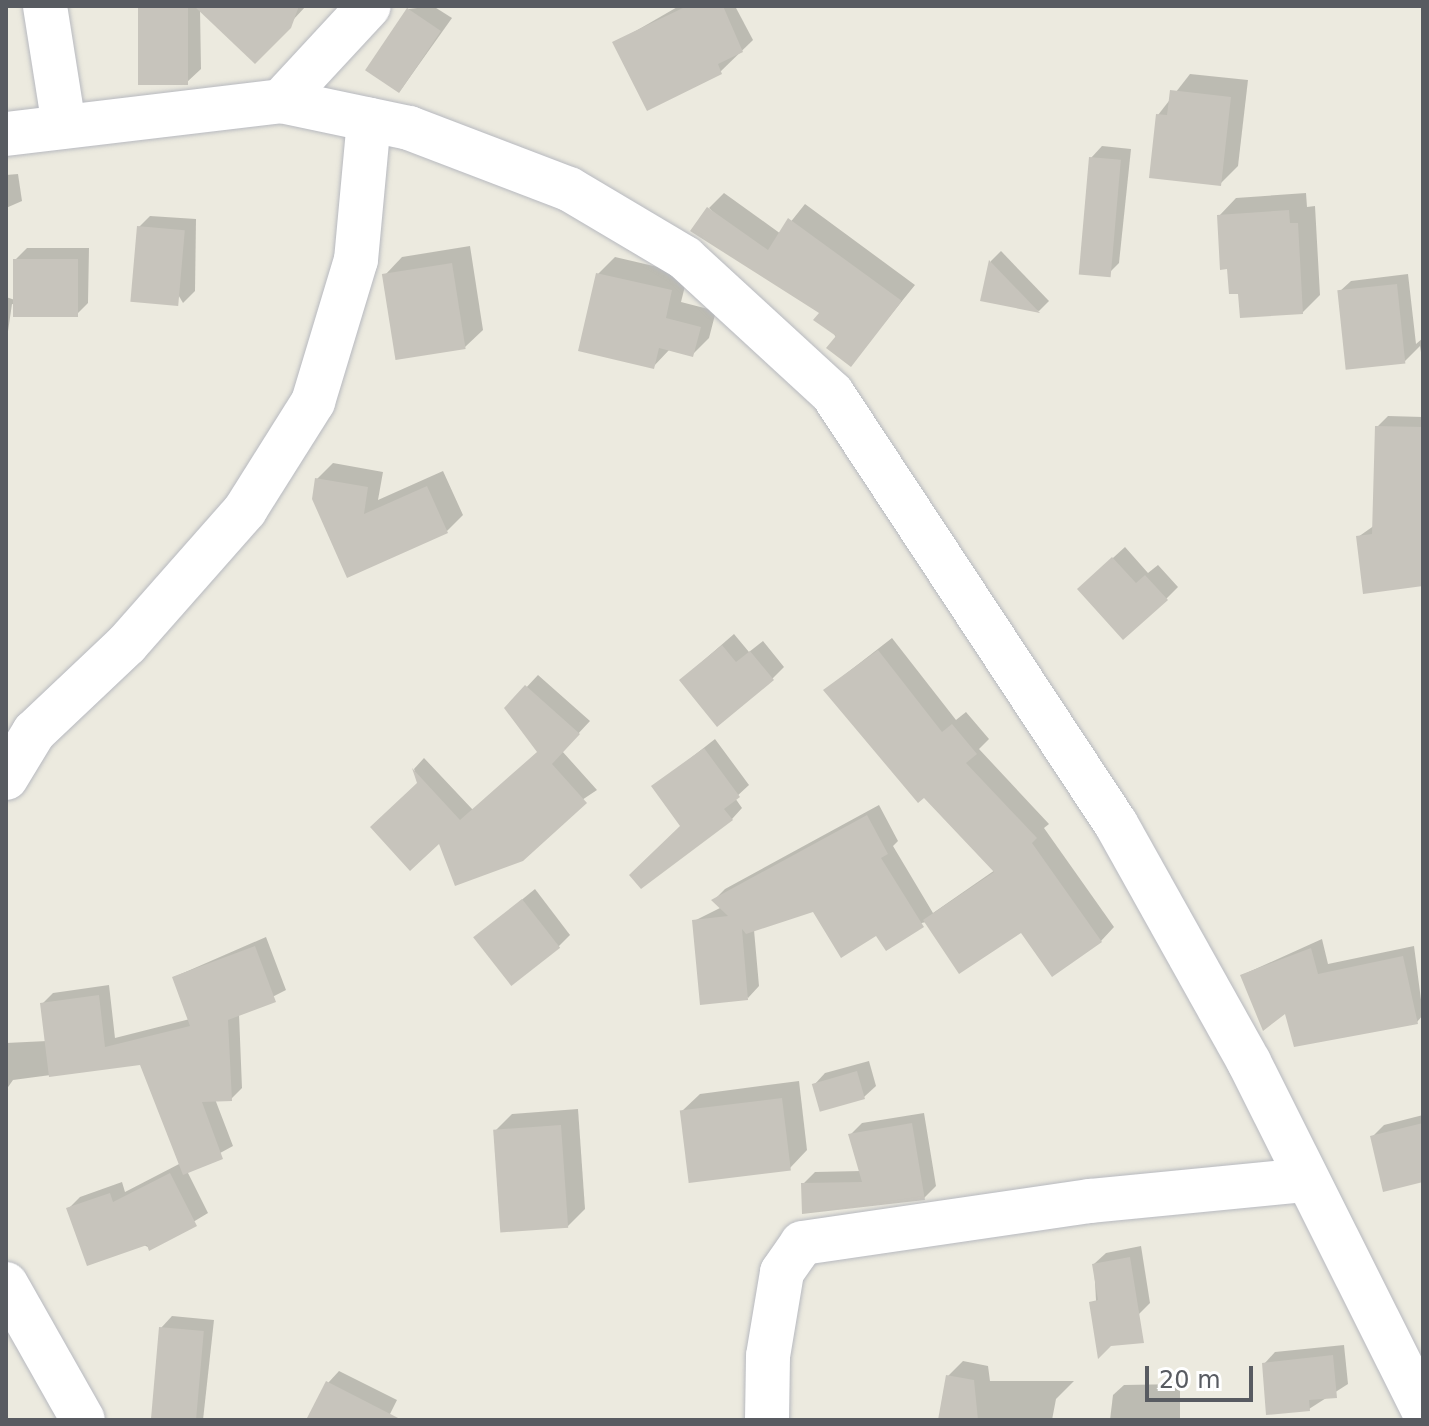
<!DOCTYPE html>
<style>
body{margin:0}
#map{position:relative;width:1429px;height:1426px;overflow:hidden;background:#eceadf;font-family:"DejaVu Sans",sans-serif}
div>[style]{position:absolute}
.shadow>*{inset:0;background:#0003}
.building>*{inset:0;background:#c7c4bc;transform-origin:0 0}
.roads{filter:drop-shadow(0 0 2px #b7b9bf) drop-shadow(0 0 2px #b7b9bf)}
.minor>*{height:44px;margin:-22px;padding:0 22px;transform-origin:22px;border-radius:22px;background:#fff}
span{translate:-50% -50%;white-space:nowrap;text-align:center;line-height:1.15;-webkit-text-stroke:8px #fff;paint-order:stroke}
.frame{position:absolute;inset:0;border:8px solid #585b61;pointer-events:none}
.scale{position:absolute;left:1145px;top:1366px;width:108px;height:36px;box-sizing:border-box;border:4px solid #585b61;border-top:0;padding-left:10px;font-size:24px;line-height:28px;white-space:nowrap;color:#585b61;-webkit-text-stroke:6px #fff;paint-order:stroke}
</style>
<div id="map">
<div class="shadow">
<i style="clip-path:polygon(152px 6px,306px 6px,255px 61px,200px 9px,201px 69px,187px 82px)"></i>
<i style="clip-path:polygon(433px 6px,452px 18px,400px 91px,409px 9px)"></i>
<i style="clip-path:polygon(679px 6px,735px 6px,753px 40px,720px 72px,615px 43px)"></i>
<i style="clip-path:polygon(1190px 74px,1248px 80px,1238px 166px,1220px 184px,1158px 115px)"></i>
<i style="clip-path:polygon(1102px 146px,1131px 149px,1119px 263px,1107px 275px,1091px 158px)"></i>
<i style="clip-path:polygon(18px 174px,22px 201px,6px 208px,6px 175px)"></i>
<i style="clip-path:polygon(724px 193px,781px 234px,805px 204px,915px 285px,851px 364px,822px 313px,709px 208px)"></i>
<i style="clip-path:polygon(1306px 193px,1307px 207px,1315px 206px,1320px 295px,1302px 313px,1240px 292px,1219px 216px,1236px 198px)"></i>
<i style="clip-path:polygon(150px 216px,196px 219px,195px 291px,183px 303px,139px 227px)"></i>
<i style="clip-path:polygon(470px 246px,483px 330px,465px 347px,385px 275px,402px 257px)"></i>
<i style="clip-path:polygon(27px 248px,89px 248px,88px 303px,76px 315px,12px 304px,6px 345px,6px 297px,15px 300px,15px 260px)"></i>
<i style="clip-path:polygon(1001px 251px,1049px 301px,1039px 311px,982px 299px,991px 261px)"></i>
<i style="clip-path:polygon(615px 257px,688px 274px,681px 302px,716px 311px,709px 338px,692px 355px,670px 349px,653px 367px,598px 274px)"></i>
<i style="clip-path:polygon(1408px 274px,1416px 344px,1423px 338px,1423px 365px,1420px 346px,1405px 361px,1339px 292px,1351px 281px)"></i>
<i style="clip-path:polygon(1388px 416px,1423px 417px,1423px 584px,1358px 537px,1375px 525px,1377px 427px)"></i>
<i style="clip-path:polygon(333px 463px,383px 472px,378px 500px,443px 471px,463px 515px,447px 531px,348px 575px,317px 479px)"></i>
<i style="clip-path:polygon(1125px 547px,1148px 573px,1158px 565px,1178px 587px,1166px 599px,1092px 577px)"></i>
<i style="clip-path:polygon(734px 634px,749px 652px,763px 641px,784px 667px,772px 679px,681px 680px)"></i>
<i style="clip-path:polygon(892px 638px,956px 720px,966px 712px,989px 739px,979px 749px,1049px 824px,1044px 828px,1114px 927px,1101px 941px,926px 922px,877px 933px,814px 910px,754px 930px,759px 986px,748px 998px,694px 921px,722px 907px,714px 900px,725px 889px,879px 805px,898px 841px,893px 846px,933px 913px,995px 870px,825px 690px)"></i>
<i style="clip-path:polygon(538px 675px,590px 721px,562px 751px,597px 790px,456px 884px,414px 769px,424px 758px,473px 810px,539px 751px,507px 708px)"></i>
<i style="clip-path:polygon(715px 739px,749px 785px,735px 798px,742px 808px,732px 819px,683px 826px,654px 787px)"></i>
<i style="clip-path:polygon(535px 889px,570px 935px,558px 947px,476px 937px)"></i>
<i style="clip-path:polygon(266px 937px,286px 990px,239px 1014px,242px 1088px,231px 1099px,215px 1099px,233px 1146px,187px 1171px,208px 1213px,150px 1248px,68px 1209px,80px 1197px,122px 1182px,125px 1192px,181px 1163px,141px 1063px,13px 1080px,6px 1090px,6px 1043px,47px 1041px,42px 1004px,53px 993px,109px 985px,115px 1038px,190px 1019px,174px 977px)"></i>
<i style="clip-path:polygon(1322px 939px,1328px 964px,1414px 946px,1423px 1015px,1417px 1022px,1286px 1011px,1242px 975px)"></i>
<i style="clip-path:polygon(869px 1061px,876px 1086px,864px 1097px,814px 1085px,825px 1073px)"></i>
<i style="clip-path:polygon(799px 1081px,807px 1150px,790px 1168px,682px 1111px,700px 1094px)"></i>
<i style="clip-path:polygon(578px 1109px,585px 1209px,568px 1226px,495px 1131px,512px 1114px)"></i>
<i style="clip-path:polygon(924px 1113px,936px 1186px,924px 1198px,803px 1184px,815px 1172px,861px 1171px,850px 1135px,862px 1123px)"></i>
<i style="clip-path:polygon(1423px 1115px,1423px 1180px,1372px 1137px,1384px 1125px)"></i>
<i style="clip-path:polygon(1141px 1246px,1150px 1303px,1099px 1354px,1094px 1264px,1106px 1253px)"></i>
<i style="clip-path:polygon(172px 1316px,214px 1320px,203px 1420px,155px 1420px,161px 1328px)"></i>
<i style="clip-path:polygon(1344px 1345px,1348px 1384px,1309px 1409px,1264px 1364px,1275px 1352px)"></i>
<i style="clip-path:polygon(963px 1361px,988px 1366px,990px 1381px,1074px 1381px,1056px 1399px,1052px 1420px,940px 1420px,948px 1376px)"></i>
<i style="clip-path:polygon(339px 1371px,397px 1400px,387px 1420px,329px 1420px,328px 1383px)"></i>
<i style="clip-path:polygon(1180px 1384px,1180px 1420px,1110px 1420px,1113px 1395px,1124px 1385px)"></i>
</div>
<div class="building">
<i style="left:138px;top:6px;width:50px;height:79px"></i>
<i style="clip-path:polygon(194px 6px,299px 6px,291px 28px,255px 64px)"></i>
<i style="clip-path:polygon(687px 6px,723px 6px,743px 52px,718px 64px,722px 74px,647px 111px,612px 42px)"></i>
<i style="left:407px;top:8px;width:41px;height:75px;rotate:34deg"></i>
<i style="clip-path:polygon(1170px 90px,1231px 97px,1221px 186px,1149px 178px,1156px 114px,1167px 115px)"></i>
<i style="left:1089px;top:157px;width:32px;height:118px;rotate:5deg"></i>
<i style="clip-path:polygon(707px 207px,768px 250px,788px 218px,902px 301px,851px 367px,826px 348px,836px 336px,813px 320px,819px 313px,690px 231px)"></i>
<i style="clip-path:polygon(1289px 210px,1290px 223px,1298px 223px,1303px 314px,1240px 318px,1238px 294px,1229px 294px,1227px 269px,1220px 270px,1217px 215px)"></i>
<i style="left:137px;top:226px;width:48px;height:76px;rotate:5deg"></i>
<i style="left:13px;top:259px;width:65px;height:58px"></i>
<i style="clip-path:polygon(989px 260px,1040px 313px,980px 301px)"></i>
<i style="left:452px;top:263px;width:87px;height:71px;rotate:81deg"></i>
<i style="clip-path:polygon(596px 273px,672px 290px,666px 318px,701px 327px,693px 357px,659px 348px,654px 369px,578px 351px)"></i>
<i style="left:1397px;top:284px;width:80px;height:60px;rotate:84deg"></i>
<i style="clip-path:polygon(1375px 426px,1423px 427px,1423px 586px,1363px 594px,1356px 536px,1372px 534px)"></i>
<i style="clip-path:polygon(315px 478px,368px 487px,364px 514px,427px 486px,448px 533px,347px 578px,312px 499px)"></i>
<i style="clip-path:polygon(1112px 557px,1136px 583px,1145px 575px,1168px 600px,1123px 640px,1077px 589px)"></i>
<i style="clip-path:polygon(722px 645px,736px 662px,750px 651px,774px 680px,717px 727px,679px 680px)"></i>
<i style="clip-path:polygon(878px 650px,942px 732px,952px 724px,977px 754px,966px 763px,1037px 838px,1032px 843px,1102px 942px,1052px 977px,1021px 933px,959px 974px,923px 920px,994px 872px,924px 798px,918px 803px,823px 690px)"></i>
<i style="clip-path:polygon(525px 685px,580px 734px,552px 764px,587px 803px,523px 861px,455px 886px,439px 844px,410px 871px,370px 827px,417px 783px,412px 768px,460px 820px,537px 752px,504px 708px)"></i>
<i style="clip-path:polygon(704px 748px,740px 797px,724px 809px,733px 820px,641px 889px,629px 875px,680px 826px,651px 786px)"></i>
<i style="clip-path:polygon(867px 815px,888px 854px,881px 858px,924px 927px,886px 951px,876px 936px,841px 958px,813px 912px,746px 934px,742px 929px,748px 1000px,700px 1005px,692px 920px,728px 916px,711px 900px)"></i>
<i style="left:522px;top:899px;width:62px;height:62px;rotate:52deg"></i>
<i style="clip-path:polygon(255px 946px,276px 1002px,228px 1020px,232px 1101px,202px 1102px,223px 1159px,183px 1175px,140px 1065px,49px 1077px,40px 1003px,99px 995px,105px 1047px,190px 1026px,172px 977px)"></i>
<i style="clip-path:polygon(1311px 948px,1318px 974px,1403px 956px,1418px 1024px,1294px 1047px,1285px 1014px,1263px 1031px,1240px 975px)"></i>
<i style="left:857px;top:1071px;width:29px;height:47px;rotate:74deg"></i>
<i style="left:782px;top:1098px;width:73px;height:103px;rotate:83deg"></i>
<i style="clip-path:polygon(912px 1123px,925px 1200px,802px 1214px,801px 1183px,862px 1182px,848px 1134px)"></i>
<i style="clip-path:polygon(1423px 1123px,1423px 1182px,1383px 1192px,1370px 1136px)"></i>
<i style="left:561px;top:1125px;width:103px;height:68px;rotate:86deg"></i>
<i style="clip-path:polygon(170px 1173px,197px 1226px,149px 1251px,147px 1245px,87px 1266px,66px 1208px,110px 1193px,113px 1202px)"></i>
<i style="clip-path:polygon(1130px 1257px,1144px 1343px,1111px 1346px,1098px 1359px,1089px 1302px,1098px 1300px,1092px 1264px)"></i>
<i style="left:159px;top:1327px;width:45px;height:93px;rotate:5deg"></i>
<i style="clip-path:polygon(1333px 1355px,1337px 1398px,1309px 1400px,1310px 1411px,1266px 1415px,1262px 1363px)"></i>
<i style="clip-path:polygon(946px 1375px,974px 1380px,978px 1420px,938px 1420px)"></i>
<i style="clip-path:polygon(326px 1381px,402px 1420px,306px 1420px)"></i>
</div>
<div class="roads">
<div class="minor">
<i style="left:45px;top:6px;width:121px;rotate:81deg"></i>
<i style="left:281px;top:101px;width:129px;rotate:-47.2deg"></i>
<i style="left:6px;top:134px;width:277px;rotate:-6.8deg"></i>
<i style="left:281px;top:101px;width:131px;rotate:11.9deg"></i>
<i style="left:409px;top:128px;width:171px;rotate:20.9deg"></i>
<i style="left:569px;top:189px;width:135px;rotate:30.7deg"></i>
<i style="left:685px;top:258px;width:200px;rotate:42.6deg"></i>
<i style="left:832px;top:393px;width:516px;rotate:56.62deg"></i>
<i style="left:1116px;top:824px;width:273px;rotate:60.8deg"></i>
<i style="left:1249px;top:1062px;width:388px;rotate:63.4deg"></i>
<i style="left:6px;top:778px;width:54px;rotate:-58.7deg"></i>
<i style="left:34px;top:732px;width:128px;rotate:-43.4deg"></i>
<i style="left:127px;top:644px;width:179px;rotate:-48.6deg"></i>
<i style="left:245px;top:510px;width:128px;rotate:-57.8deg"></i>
<i style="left:313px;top:402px;width:148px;rotate:-73.2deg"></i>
<i style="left:356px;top:260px;width:141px;rotate:-84.7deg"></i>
<i style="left:6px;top:1284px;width:156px;rotate:60.5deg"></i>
<i style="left:767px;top:1420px;width:64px;rotate:-89.1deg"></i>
<i style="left:768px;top:1356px;width:85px;rotate:-80.5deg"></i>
<i style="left:782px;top:1272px;width:35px;rotate:-55deg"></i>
<i style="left:802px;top:1243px;width:291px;rotate:-8.3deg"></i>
<i style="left:1090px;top:1201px;width:216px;rotate:-5.6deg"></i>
</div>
</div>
<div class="frame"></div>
<div class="scale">20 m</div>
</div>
